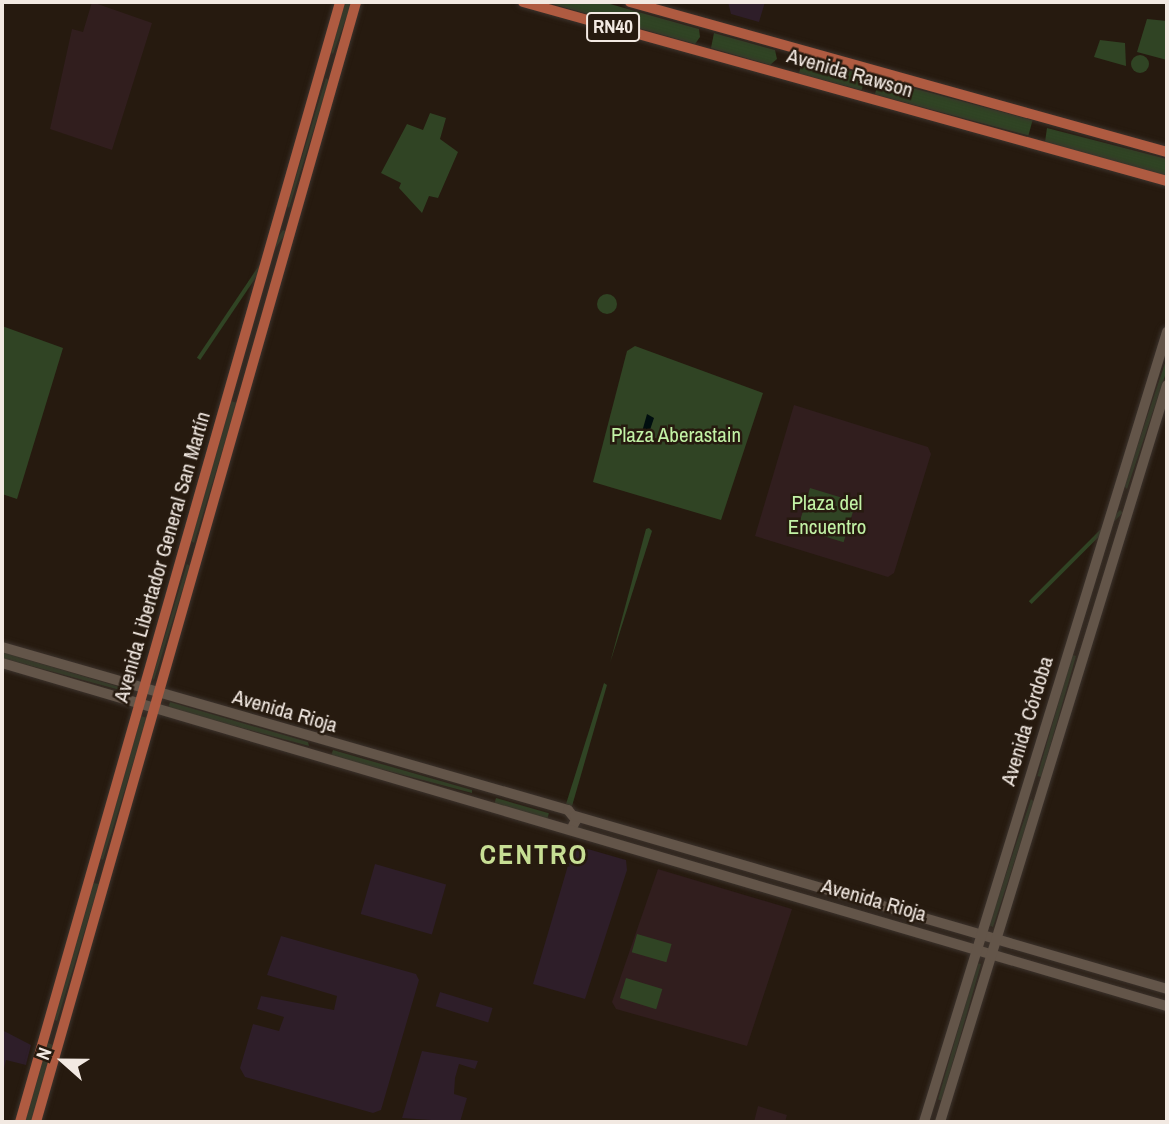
<!DOCTYPE html>
<meta charset="utf-8">
<style>
body{margin:0}
#map{position:relative;width:1169px;height:1124px;overflow:hidden;background:#261a0f;font-family:"Archivo Narrow",sans-serif}
div>[style]{position:absolute}
.commercial>*{inset:0;background:#2e1e29;transform-origin:0 0}
.education>*{inset:0;background:#311e1e}
.green>*{inset:0;background:#304424;transform-origin:0 0}
.round{border-radius:50%}
.water>*{inset:0;background:#000e0f}
.roads{filter:drop-shadow(0 0 2px #3c332d) drop-shadow(0 0 2px #3c332d)}
.secondary>*{height:10px;margin:-5px;padding:0 5px;transform-origin:5px;border-radius:5px;background:#635549}
.primary>*{height:10px;margin:-5px;padding:0 5px;transform-origin:5px;border-radius:5px;background:#af5b41}
span{translate:-50% -50%;white-space:nowrap;text-align:center;line-height:1.15;-webkit-text-stroke:5px #261a0f;paint-order:stroke}
.shield-label span{padding:2px 5px;background:#261a0f;border:2px solid;border-radius:5px;-webkit-text-stroke-width:0}
.shield-label{font-size:19px;color:#f2e9e2;font-weight:700}
.street-label{font-size:21px;color:#f2e9e2}
.park-label{font-size:21px;color:#c2f2a5}
.district-label{font-size:28px;color:#c7de94;font-weight:700;letter-spacing:2px}
.frame{position:absolute;inset:0;border:4px solid #f2e9e2;pointer-events:none}
.north{position:absolute;left:28px;top:1026px;width:70px;height:70px;-webkit-text-stroke:5px #261a0f;paint-order:stroke;rotate:291deg;font-size:19px;font-weight:700;line-height:28px;text-align:center;color:#f2e9e2}
.north::after{content:'';display:block;margin:auto;width:24px;height:32px;background:#f2e9e2;clip-path:polygon(50% 0,100% 100%,50% 72%,0 100%)}
</style>
<div id="map">
<div class="commercial">
<i style="clip-path:polygon(728px 2px,765px 2px,759px 22px,731px 14px)"></i>
<i style="clip-path:polygon(574px 845px,626px 860px,627px 870px,585px 999px,533px 984px)"></i>
<i style="left:375px;top:864px;width:74px;height:52px;rotate:16deg"></i>
<i style="clip-path:polygon(281px 936px,416px 974px,419px 980px,381px 1110px,373px 1113px,245px 1077px,240px 1068px,253px 1024px,279px 1031px,284px 1017px,257px 1009px,261px 996px,334px 1010px,337px 996px,267px 975px)"></i>
<i style="left:440px;top:992px;width:55px;height:15px;rotate:17deg"></i>
<i style="clip-path:polygon(2px 1030px,31px 1045px,26px 1065px,6px 1060px,2px 1077px)"></i>
<i style="clip-path:polygon(422px 1051px,478px 1061px,475px 1069px,459px 1064px,455px 1078px,454px 1094px,467px 1098px,460px 1122px,402px 1118px)"></i>
</div>
<div class="education">
<i style="clip-path:polygon(92px 2px,152px 23px,112px 150px,50px 129px,72px 29px,83px 32px)"></i>
<i style="clip-path:polygon(794px 405px,928px 447px,931px 454px,894px 573px,888px 577px,755px 536px)"></i>
<i style="clip-path:polygon(658px 869px,792px 909px,747px 1046px,616px 1009px,612px 1002px)"></i>
<i style="clip-path:polygon(758px 1106px,787px 1115px,785px 1122px,754px 1122px)"></i>
</div>
<div class="green">
<i style="clip-path:polygon(345px 2px,352px 2px,333px 54px,331px 52px)"></i>
<i style="clip-path:polygon(545px 2px,603px 2px,699px 29px,700px 37px,695px 44px)"></i>
<i style="clip-path:polygon(1147px 19px,1167px 21px,1167px 60px,1137px 52px)"></i>
<i style="clip-path:polygon(714px 33px,775px 50px,777px 59px,770px 65px,711px 48px)"></i>
<i style="clip-path:polygon(1100px 40px,1125px 43px,1126px 66px,1094px 57px)"></i>
<i class="round" style="left:1131px;top:55px;width:18px;height:18px"></i>
<i style="left:803px;top:58px;width:65px;height:16px;rotate:15deg"></i>
<i style="clip-path:polygon(326px 78px,329px 81px,289px 208px,287px 206px)"></i>
<i style="left:879px;top:79px;width:159px;height:16px;rotate:15deg"></i>
<i style="clip-path:polygon(430px 113px,446px 118px,440px 139px,458px 152px,438px 198px,429px 196px,422px 213px,399px 188px,401px 183px,381px 173px,407px 124px,423px 130px)"></i>
<i style="clip-path:polygon(1047px 128px,1167px 159px,1167px 176px,1045px 142px)"></i>
<i style="left:283px;top:230px;width:4px;height:154px;rotate:34deg"></i>
<i class="round" style="left:597px;top:294px;width:20px;height:20px"></i>
<i style="clip-path:polygon(2px 326px,63px 348px,17px 499px,2px 494px)"></i>
<i style="clip-path:polygon(635px 346px,763px 393px,721px 520px,593px 482px,627px 351px)"></i>
<i style="clip-path:polygon(1167px 357px,1167px 370px,1127px 489px,1124px 486px)"></i>
<i style="clip-path:polygon(231px 401px,237px 403px,194px 543px,191px 541px)"></i>
<i style="left:810px;top:488px;width:48px;height:42px;rotate:17deg"></i>
<i style="left:1120px;top:510px;width:4px;height:129px;rotate:45deg"></i>
<i style="clip-path:polygon(649px 528px,652px 531px,610px 663px,646px 529px)"></i>
<i style="clip-path:polygon(187px 564px,190px 566px,154px 680px,152px 678px)"></i>
<i style="clip-path:polygon(2px 652px,130px 690px,131px 693px,2px 658px)"></i>
<i style="left:1076px;top:656px;width:126px;height:4px;rotate:106deg"></i>
<i style="clip-path:polygon(604px 683px,607px 685px,572px 806px,566px 804px)"></i>
<i style="clip-path:polygon(170px 702px,308px 742px,309px 746px,168px 708px)"></i>
<i style="clip-path:polygon(141px 716px,147px 718px,103px 860px,100px 858px)"></i>
<i style="clip-path:polygon(333px 750px,472px 790px,472px 793px,331px 756px)"></i>
<i style="left:496px;top:798px;width:55px;height:6px;rotate:16deg"></i>
<i style="clip-path:polygon(1031px 799px,1034px 802px,993px 927px,989px 925px)"></i>
<i style="clip-path:polygon(93px 883px,99px 884px,57px 1021px,54px 1019px)"></i>
<i style="left:637px;top:934px;width:36px;height:19px;rotate:16deg"></i>
<i style="left:981px;top:964px;width:142px;height:4px;rotate:106deg"></i>
<i style="left:626px;top:978px;width:38px;height:21px;rotate:17deg"></i>
<i style="clip-path:polygon(48px 1043px,53px 1045px,32px 1122px,25px 1122px)"></i>
</div>
<div class="water">
<i style="clip-path:polygon(647px 414px,654px 418px,647px 439px,640px 439px)"></i>
</div>
<div class="roads">
<div class="secondary">
<i style="left:2px;top:647px;width:589px;rotate:16.07deg"></i>
<i style="left:568px;top:810px;width:13px;rotate:51deg"></i>
<i style="left:576px;top:820px;width:11px;rotate:117deg"></i>
<i style="left:2px;top:663px;width:1214px;rotate:16.41deg"></i>
<i style="left:575px;top:816px;width:617px;rotate:16.29deg"></i>
<i style="left:924px;top:1122px;width:827px;rotate:-72.9deg"></i>
<i style="left:940px;top:1122px;width:771px;rotate:-72.88deg"></i>
</div>
<div class="primary">
<i style="left:523px;top:2px;width:668px;rotate:15.53deg"></i>
<i style="left:630px;top:2px;width:558px;rotate:15.61deg"></i>
<i style="left:20px;top:1122px;width:1165px;rotate:-74.05deg"></i>
<i style="left:36px;top:1122px;width:1165px;rotate:-74.05deg"></i>
</div>
</div>
<div class="shield-label">
<span style="left:613px;top:27px">RN40</span>
</div>
<div class="street-label">
<span style="left:850px;top:73px;rotate:16deg">Avenida Rawson</span>
<span style="left:162px;top:557px;rotate:-74deg">Avenida Libertador General San Martín</span>
<span style="left:285px;top:711px;rotate:16deg">Avenida Rioja</span>
<span style="left:1027px;top:721px;rotate:-73deg">Avenida Córdoba</span>
<span style="left:874px;top:900px;rotate:16deg">Avenida Rioja</span>
</div>
<div class="park-label">
<span style="left:676px;top:435px">Plaza Aberastain</span>
<span style="left:827px;top:515px">Plaza del<br>Encuentro</span>
</div>
<div class="district-label">
<span style="left:534px;top:854px">CENTRO</span>
</div>
<div class="frame"></div>
<div class="north">N</div>
</div>
